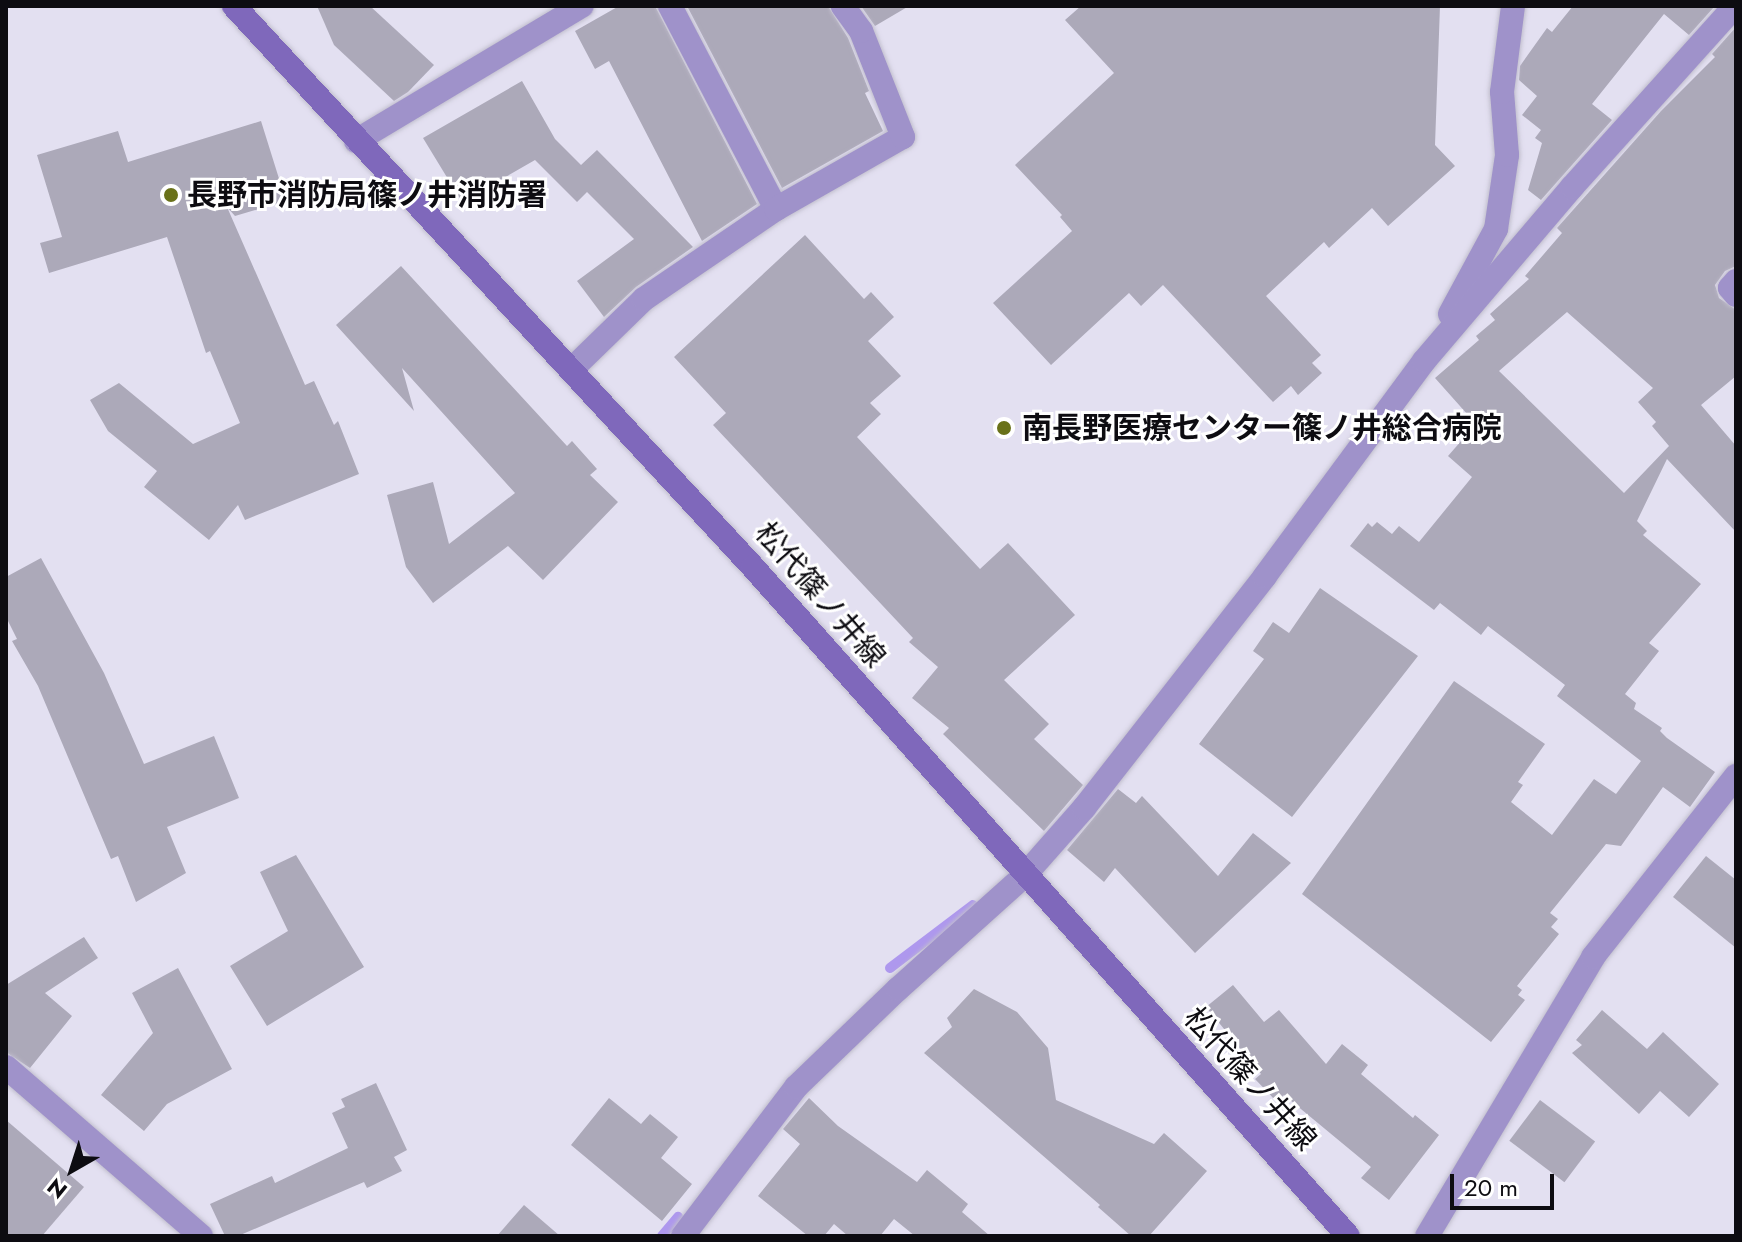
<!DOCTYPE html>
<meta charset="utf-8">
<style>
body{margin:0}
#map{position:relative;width:1742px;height:1242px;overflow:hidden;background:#e3e0f1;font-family:Jost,"Noto Sans JP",sans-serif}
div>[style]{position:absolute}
.stream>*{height:10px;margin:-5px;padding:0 5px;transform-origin:5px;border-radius:5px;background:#ae98ee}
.building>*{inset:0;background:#aca9b9;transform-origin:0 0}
.roads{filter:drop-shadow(0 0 2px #c1becd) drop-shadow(0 0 2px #c1becd)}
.street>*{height:24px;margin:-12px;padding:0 12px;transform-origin:12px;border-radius:12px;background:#9f92ca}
.secondary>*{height:24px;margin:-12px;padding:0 12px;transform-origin:12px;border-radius:12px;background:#7f68bb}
.dots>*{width:22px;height:22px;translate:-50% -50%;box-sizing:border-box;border:4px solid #fff;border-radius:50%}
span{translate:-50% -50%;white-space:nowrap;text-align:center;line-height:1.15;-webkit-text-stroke:6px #fff;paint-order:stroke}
.poi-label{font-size:30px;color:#0d0c11;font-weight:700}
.left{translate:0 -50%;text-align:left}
.street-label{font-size:30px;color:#0d0c11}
.frame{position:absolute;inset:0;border:8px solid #0d0c11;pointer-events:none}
.north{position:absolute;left:32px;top:1130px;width:80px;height:80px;-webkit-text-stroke:6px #fff;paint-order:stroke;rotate:219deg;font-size:22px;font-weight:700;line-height:32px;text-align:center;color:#0d0c11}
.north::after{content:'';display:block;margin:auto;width:28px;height:36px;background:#0d0c11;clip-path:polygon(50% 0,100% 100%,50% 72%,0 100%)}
.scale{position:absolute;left:1450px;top:1174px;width:104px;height:36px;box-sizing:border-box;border:4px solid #0d0c11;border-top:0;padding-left:10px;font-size:24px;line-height:28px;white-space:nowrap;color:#0d0c11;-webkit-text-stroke:6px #fff;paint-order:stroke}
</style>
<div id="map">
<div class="stream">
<i style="left:890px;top:968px;width:104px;rotate:-37.2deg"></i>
<i style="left:662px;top:1236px;width:25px;rotate:-50deg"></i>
</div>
<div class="building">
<i style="clip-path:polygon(317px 6px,370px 6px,434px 65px,408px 92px,394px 101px,334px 45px)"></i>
<i style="clip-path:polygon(619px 6px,655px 6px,757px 204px,702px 241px,609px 61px,595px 69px,575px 31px)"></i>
<i style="clip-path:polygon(687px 6px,828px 6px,848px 38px,869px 91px,865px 93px,883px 131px,782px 188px)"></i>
<i style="clip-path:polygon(861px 6px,909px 6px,875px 26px)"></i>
<i style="clip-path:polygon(1081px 6px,1440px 6px,1435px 145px,1455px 166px,1388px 226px,1372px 208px,1329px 248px,1324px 242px,1266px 296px,1321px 355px,1312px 363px,1322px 373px,1298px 395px,1291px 386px,1273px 402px,1163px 285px,1141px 306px,1129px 293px,1051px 365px,993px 303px,1072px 231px,1060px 217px,1062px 215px,1015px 165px,1114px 73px,1065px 20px)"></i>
<i style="clip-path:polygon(1573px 6px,1715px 6px,1689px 35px,1664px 14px,1592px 104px,1612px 120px,1541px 200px,1528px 190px,1542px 143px,1535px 138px,1541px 130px,1522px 115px,1537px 96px,1519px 80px,1520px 66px,1547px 28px,1552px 32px)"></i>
<i style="clip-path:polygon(evenodd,1736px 27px,1736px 266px,1725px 271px,1715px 285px,1719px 298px,1736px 310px,1736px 376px,1701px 405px,1736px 446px,1736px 532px,1667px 459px,1637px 521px,1647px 531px,1643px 535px,1701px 584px,1649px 643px,1659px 651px,1625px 694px,1636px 703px,1634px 709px,1662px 728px,1660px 731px,1667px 738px,1715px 772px,1690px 807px,1663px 787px,1621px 846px,1606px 844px,1550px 913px,1558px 919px,1551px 927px,1559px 934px,1517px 986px,1522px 990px,1518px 995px,1525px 1000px,1491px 1042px,1302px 894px,1454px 681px,1545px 744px,1518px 782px,1523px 785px,1511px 802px,1552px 835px,1594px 779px,1616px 794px,1641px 761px,1557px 696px,1565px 685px,1488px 626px,1481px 635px,1440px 603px,1434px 610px,1350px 546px,1368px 523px,1372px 527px,1377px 522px,1392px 534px,1399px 526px,1419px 542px,1472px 477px,1448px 456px,1476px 424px,1435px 378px,1479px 340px,1476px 336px,1495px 320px,1490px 314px,1529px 279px,1525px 276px,1562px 233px,1557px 228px,1661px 111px,1715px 57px,1712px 54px,1736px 27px,1567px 312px,1653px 388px,1638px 402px,1656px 422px,1652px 426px,1669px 446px,1624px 493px,1499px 371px,1567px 312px)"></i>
<i style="clip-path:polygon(522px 81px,555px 139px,581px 165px,597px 150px,693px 247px,636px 287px,604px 317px,577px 281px,634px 239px,587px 192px,577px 202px,535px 160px,462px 202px,423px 138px)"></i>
<i style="clip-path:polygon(261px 121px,286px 201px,235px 216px,227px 207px,305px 385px,314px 381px,334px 425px,338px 421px,359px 474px,245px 520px,238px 505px,209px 540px,144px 487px,157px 471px,108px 431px,90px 400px,119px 383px,193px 444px,240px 423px,210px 351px,206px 353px,167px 237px,49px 273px,40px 243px,62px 237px,37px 155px,118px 131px,128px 162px)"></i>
<i style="clip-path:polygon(805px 235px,864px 299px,871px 292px,894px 317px,868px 341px,901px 376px,870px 403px,881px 414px,857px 437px,980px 569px,1008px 543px,1075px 615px,1004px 680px,1049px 724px,1034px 739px,1083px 785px,1044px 831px,943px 734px,949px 728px,912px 698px,938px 667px,909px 642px,913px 638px,713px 425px,726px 413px,674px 357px)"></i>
<i style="clip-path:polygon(401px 266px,567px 446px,572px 441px,597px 469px,590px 475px,618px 502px,543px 580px,508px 546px,433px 603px,406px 567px,387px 495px,433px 482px,449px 544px,515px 493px,402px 368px,414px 411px,336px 325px)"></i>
<i style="clip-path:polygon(41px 558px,104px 673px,144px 764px,214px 736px,239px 798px,167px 827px,186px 873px,136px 902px,118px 856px,111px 859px,38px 686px,12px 641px,17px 639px,6px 617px,6px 577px)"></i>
<i style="clip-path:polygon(1320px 588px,1418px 656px,1292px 817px,1199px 744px,1264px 659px,1253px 651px,1273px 622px,1289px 633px)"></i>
<i style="clip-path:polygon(1118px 789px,1136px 803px,1142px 796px,1218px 876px,1253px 833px,1291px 863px,1195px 953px,1115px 868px,1104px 882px,1067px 850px)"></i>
<i style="clip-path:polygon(296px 855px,364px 967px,267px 1026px,230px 966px,288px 931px,260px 872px)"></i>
<i style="clip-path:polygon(1706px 856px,1736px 880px,1736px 948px,1673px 897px)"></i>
<i style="clip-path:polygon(84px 937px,98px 958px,45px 993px,72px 1016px,30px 1068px,6px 1052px,6px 985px)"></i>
<i style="clip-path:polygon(178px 968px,232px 1069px,167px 1104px,144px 1131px,101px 1095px,153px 1033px,132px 993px)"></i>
<i style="clip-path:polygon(1233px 985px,1264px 1022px,1279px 1010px,1326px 1064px,1342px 1044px,1368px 1065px,1361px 1074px,1413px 1118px,1415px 1115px,1439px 1135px,1389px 1200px,1361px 1178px,1371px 1167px,1284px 1095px,1277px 1102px,1255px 1079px,1261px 1074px,1206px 1007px)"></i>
<i style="clip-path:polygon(974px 989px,1017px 1012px,1048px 1048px,1056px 1100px,1154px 1144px,1164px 1133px,1207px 1171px,1149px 1236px,1131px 1236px,1098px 1207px,1100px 1205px,924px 1053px,952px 1027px,947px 1018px)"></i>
<i style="clip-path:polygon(1602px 1010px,1647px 1049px,1663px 1032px,1719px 1084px,1689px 1117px,1660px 1091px,1639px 1114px,1572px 1053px,1582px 1045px,1576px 1040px)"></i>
<i style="clip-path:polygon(376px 1083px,407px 1150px,394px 1157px,402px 1171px,367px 1188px,364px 1182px,238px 1236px,225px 1236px,210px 1204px,272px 1176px,275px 1183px,348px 1148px,332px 1113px,345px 1107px,341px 1099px)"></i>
<i style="clip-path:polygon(609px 1098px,641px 1124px,650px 1114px,678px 1137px,661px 1158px,692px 1184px,662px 1221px,571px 1145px)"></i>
<i style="clip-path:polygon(809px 1098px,838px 1126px,917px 1182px,927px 1170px,968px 1204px,962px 1212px,990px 1236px,915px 1236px,894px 1219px,880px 1236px,848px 1236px,834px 1224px,824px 1236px,808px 1236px,758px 1196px,800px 1144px,783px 1129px)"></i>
<i style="left:1540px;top:1100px;width:69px;height:51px;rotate:37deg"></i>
<i style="clip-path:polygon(6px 1120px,84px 1187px,42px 1236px,6px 1236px)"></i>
<i style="clip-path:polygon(524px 1205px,560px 1236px,497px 1236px)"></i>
</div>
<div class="roads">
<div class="street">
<i style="left:670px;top:6px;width:229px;rotate:62.4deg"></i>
<i style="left:356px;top:141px;width:263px;rotate:-30.9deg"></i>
<i style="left:1736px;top:281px;width:9px;rotate:131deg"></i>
<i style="left:1730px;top:288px;width:9px;rotate:49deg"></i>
<i style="left:1450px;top:314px;width:97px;rotate:-61.6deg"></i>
<i style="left:1496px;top:229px;width:75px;rotate:-81.5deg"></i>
<i style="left:1507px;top:155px;width:63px;rotate:-94.5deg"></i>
<i style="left:1502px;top:92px;width:87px;rotate:-82.7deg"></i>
<i style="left:572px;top:369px;width:100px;rotate:-44.2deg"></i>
<i style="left:644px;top:299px;width:160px;rotate:-34.3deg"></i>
<i style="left:776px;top:209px;width:146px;rotate:-29.6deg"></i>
<i style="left:903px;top:137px;width:114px;rotate:-111.6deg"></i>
<i style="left:861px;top:31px;width:31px;rotate:-126deg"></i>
<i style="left:6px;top:1067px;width:258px;rotate:40.9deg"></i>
<i style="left:683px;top:1236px;width:187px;rotate:-52.8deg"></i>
<i style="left:796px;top:1087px;width:141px;rotate:-43.9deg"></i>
<i style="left:898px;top:989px;width:169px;rotate:-41.9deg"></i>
<i style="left:1024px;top:876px;width:91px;rotate:-48.6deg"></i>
<i style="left:1084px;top:808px;width:294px;rotate:-52deg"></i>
<i style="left:1265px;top:576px;width:267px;rotate:-53.5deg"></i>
<i style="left:1424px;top:361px;width:228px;rotate:-49.6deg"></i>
<i style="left:1572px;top:187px;width:244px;rotate:-48deg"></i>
<i style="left:1427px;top:1236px;width:325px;rotate:-59.2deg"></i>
<i style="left:1593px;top:957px;width:231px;rotate:-51.7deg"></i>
</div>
<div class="secondary">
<i style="left:234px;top:6px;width:764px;rotate:47.23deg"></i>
<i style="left:753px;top:567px;width:895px;rotate:48.35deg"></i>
</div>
</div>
<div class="dots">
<i style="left:171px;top:195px;background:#697119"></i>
<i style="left:1004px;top:428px;background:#697119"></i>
</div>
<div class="poi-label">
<span class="left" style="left:187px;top:195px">長野市消防局篠ノ井消防署</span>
<span class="left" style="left:1022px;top:428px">南長野医療センター篠ノ井総合病院</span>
</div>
<div class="street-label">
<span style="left:820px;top:595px;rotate:49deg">松代篠ノ井線</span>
<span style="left:1250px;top:1079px;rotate:48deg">松代篠ノ井線</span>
</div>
<div class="frame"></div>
<div class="north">N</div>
<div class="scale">20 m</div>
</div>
